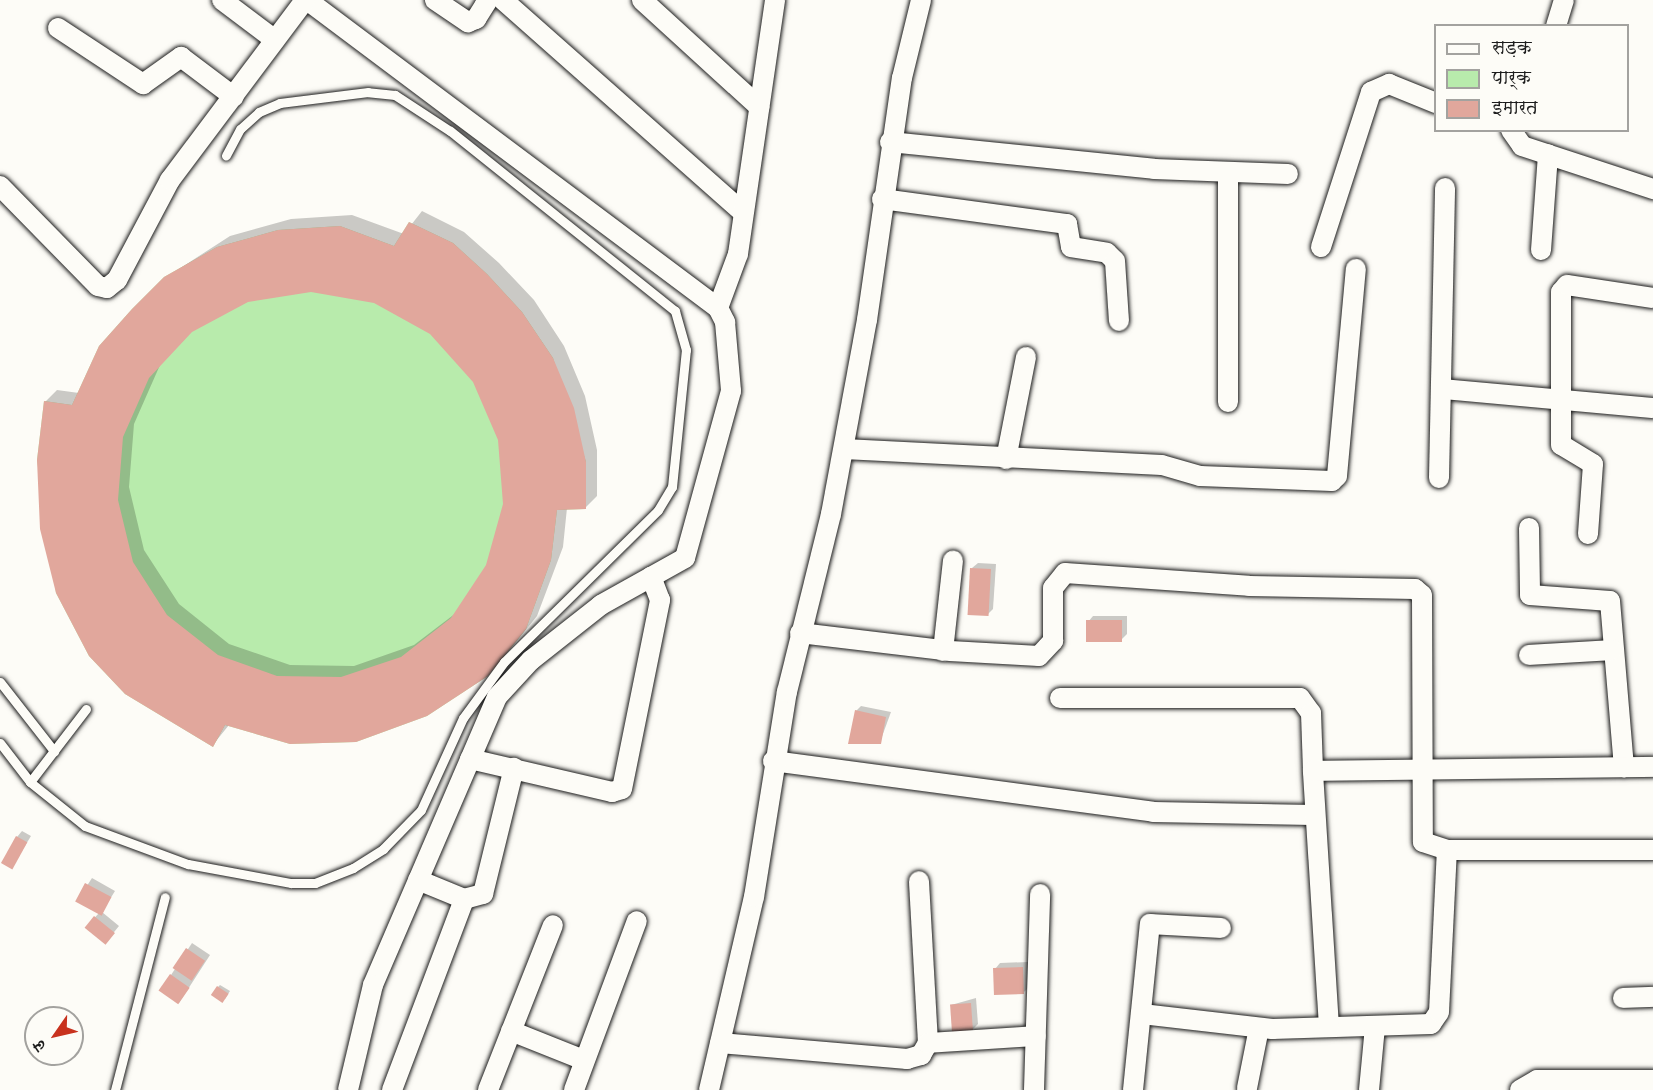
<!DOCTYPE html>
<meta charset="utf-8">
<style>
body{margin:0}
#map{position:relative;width:1653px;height:1090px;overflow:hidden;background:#fdfcf7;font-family:Dekko,"Playpen Sans Deva",sans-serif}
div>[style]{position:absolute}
.green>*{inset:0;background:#b8ebac}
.shadow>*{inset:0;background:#0003}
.building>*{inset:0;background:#e1a79c;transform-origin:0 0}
.roads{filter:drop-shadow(0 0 2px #1c1c1c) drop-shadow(0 0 2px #1c1c1c)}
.service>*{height:9px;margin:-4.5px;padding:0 4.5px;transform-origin:4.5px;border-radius:4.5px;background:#fdfcf7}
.minor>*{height:20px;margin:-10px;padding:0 10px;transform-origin:10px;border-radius:10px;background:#fdfcf7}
span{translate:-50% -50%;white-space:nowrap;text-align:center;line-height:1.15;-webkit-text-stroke:4.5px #fdfcf7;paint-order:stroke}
.legend{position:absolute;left:1434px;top:24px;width:195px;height:108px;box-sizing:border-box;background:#fdfcf7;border:2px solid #a3a29f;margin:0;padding:8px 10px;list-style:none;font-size:18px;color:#1c1c1c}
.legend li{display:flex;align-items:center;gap:12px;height:30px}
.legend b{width:30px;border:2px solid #a3a29f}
.north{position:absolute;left:24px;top:1006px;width:60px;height:60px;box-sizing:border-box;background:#fdfcf7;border:2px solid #a3a29f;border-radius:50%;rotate:236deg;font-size:16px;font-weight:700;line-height:24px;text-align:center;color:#1c1c1c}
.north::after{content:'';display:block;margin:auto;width:21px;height:27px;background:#c8321e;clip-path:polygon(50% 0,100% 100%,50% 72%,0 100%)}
</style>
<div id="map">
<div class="green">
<i style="clip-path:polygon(409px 222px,453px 243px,487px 274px,522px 312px,553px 358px,586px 462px,586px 509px,557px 510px,551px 560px,526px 629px,488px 676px,427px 716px,356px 742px,290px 744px,225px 725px,213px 747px,125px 694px,89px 656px,56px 593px,37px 460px,44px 401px,72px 405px,99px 346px,132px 309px,164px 277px,217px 247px,278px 230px,340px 226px,394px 246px)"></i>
</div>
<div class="shadow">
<i style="clip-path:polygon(evenodd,422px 211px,464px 232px,499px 263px,534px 300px,564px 346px,585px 396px,597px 450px,597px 496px,585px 508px,567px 508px,563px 547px,537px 616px,500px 662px,229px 725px,212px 746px,45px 402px,57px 390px,79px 393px,165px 278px,230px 236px,291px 219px,352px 215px,404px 234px,422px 211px,311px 291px,374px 302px,431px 333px,474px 381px,499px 440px,504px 504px,488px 566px,456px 613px,414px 645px,354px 666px,290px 665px,229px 644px,179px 604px,144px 550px,129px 487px,134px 424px,160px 365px,193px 330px,248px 300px,311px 291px)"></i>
<i style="clip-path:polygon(978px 563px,996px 564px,993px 609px,987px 615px,972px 568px)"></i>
<i style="clip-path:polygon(1093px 616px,1127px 616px,1127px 634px,1121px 640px,1088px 622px)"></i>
<i style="clip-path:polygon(861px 706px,891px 712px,880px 742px,856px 711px)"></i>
<i style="clip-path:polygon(22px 831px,31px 836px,12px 867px,17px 837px)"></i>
<i style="clip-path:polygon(92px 878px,115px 891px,102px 912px,119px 926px,110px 937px,86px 927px,99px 913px,77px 901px)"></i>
<i style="clip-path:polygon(192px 943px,210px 955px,179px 1003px,171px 975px)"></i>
<i style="clip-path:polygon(1028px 962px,1029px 987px,1024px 992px,995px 969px,1000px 963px)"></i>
<i style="clip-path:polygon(220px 985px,230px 991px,225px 999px,218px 987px)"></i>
<i style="clip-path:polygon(976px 998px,978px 1024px,972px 1030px,951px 1005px)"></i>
</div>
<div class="building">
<i style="clip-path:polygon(evenodd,409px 222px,453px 243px,487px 274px,522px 312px,553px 358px,574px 408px,586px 462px,586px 509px,557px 510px,551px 560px,526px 629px,488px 676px,427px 716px,356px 742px,290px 744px,225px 725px,213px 747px,125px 694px,89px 656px,56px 593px,40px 529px,37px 460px,44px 401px,72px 405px,99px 346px,132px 309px,164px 277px,217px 247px,278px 230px,340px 226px,394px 246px,409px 222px,311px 292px,374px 303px,430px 334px,473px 382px,498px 440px,503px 504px,486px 565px,451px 618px,401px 657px,341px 677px,277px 676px,218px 655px,167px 615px,133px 562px,118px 500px,123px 437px,149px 378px,192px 332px,248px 302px,311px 292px)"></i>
<i style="left:970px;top:568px;width:21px;height:47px;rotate:3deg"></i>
<i style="left:1122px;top:620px;width:22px;height:36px;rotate:90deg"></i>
<i style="clip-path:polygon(855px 710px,886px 717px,881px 744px,848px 744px)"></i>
<i style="left:16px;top:836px;width:13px;height:31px;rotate:29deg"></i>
<i style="left:85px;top:883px;width:30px;height:21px;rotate:28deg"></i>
<i style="left:94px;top:916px;width:27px;height:15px;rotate:39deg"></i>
<i style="left:186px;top:948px;width:23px;height:24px;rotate:34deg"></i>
<i style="left:1023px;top:967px;width:27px;height:30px;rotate:88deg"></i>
<i style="left:170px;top:974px;width:24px;height:20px;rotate:35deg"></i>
<i style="left:217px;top:986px;width:14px;height:11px;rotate:34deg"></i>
<i style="left:971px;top:1003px;width:28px;height:21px;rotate:86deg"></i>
</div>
<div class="roads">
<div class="service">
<i style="left:0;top:682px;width:88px;rotate:52deg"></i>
<i style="left:0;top:743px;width:49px;rotate:52.4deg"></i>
<i style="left:30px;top:782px;width:70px;rotate:38.7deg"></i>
<i style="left:85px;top:826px;width:110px;rotate:20.3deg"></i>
<i style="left:188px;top:864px;width:105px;rotate:10.5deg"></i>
<i style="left:291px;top:883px;width:24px"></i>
<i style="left:315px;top:883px;width:41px;rotate:-21.5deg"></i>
<i style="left:353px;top:868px;width:36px;rotate:-32deg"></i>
<i style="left:383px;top:849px;width:54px;rotate:-45.7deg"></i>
<i style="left:421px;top:810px;width:101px;rotate:-65.5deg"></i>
<i style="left:463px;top:718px;width:69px;rotate:-53.8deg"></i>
<i style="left:504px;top:662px;width:216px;rotate:-44.6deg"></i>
<i style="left:658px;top:510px;width:27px;rotate:-59deg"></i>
<i style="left:672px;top:487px;width:138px;rotate:-84.2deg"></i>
<i style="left:686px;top:350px;width:41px;rotate:-105.8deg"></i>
<i style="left:675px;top:311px;width:288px;rotate:-141.3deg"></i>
<i style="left:450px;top:131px;width:66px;rotate:-146.8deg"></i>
<i style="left:395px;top:95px;width:27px;rotate:-174deg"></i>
<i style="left:368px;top:92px;width:89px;rotate:172.9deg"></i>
<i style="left:280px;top:103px;width:23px;rotate:157deg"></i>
<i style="left:259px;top:112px;width:25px;rotate:138deg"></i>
<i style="left:240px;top:129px;width:30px;rotate:118deg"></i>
<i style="left:30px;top:782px;width:92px;rotate:-52.5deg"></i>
<i style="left:115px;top:1090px;width:199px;rotate:-75.5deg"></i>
</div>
<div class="minor">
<i style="left:222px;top:0;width:66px;rotate:37deg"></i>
<i style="left:307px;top:0;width:514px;rotate:36.85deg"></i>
<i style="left:718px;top:308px;width:16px;rotate:63deg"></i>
<i style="left:725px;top:322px;width:69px;rotate:85deg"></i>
<i style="left:731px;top:391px;width:173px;rotate:105.4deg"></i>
<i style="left:685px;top:558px;width:96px;rotate:150.8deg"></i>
<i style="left:601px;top:605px;width:89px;rotate:141.8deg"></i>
<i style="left:531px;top:660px;width:50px;rotate:132.6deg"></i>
<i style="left:497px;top:697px;width:314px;rotate:113.3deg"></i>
<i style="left:373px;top:985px;width:108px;rotate:103.4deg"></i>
<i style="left:435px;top:0;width:40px;rotate:34deg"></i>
<i style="left:468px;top:22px;width:9px;rotate:-21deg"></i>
<i style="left:476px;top:19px;width:22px;rotate:-58deg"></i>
<i style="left:503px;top:0;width:320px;rotate:41.5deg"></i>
<i style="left:642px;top:0;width:159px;rotate:42.4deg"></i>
<i style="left:1556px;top:26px;width:27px;rotate:-73deg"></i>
<i style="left:58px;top:28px;width:102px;rotate:33.4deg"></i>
<i style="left:143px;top:84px;width:47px;rotate:-35.4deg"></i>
<i style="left:181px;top:57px;width:66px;rotate:37deg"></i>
<i style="left:1511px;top:130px;width:19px;rotate:55deg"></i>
<i style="left:1522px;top:146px;width:138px;rotate:18.2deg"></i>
<i style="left:890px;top:142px;width:265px;rotate:5.8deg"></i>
<i style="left:1154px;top:169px;width:134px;rotate:2.1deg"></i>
<i style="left:0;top:186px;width:140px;rotate:45.6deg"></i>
<i style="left:98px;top:286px;width:9px;rotate:13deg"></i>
<i style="left:107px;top:288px;width:13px;rotate:-39deg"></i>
<i style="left:117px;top:280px;width:113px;rotate:-62.1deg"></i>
<i style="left:170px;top:180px;width:225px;rotate:-53.1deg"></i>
<i style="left:882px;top:199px;width:187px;rotate:7.7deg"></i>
<i style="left:1067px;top:224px;width:23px;rotate:80deg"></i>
<i style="left:1071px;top:247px;width:36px;rotate:9deg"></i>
<i style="left:1107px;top:253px;width:11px;rotate:45deg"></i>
<i style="left:1115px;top:261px;width:60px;rotate:86.2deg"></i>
<i style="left:1321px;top:247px;width:163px;rotate:-72.1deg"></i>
<i style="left:1371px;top:92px;width:20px;rotate:-24deg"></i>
<i style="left:1389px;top:84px;width:51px;rotate:22deg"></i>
<i style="left:1541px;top:250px;width:96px;rotate:-85.8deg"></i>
<i style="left:718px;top:308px;width:58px;rotate:-69.7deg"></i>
<i style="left:738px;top:254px;width:257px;rotate:-81.7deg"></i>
<i style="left:1443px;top:389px;width:211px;rotate:5.2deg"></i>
<i style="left:1228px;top:402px;width:228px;rotate:-90deg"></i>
<i style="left:844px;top:449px;width:318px;rotate:2.9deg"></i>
<i style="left:1162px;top:465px;width:40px;rotate:16deg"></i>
<i style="left:1200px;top:476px;width:132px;rotate:2.2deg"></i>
<i style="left:1332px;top:481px;width:7px;rotate:-45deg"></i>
<i style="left:1337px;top:476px;width:208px;rotate:-84.8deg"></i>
<i style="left:1006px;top:459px;width:104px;rotate:-78.9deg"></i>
<i style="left:1439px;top:478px;width:290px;rotate:-88.8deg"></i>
<i style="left:1529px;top:528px;width:67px;rotate:89.1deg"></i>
<i style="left:1530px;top:595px;width:80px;rotate:4.3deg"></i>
<i style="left:1610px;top:601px;width:167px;rotate:85.2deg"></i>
<i style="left:1588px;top:534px;width:70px;rotate:-85.9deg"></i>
<i style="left:1593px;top:464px;width:37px;rotate:-149deg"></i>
<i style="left:1561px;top:445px;width:153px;rotate:-90deg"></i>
<i style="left:1561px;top:292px;width:9px;rotate:-49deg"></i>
<i style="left:1567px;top:285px;width:87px;rotate:8.6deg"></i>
<i style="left:800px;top:633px;width:151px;rotate:6.8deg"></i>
<i style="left:950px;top:651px;width:89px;rotate:3.2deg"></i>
<i style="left:1039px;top:656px;width:21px;rotate:-47deg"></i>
<i style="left:1053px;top:641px;width:53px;rotate:-90deg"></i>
<i style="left:1053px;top:588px;width:19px;rotate:-51deg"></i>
<i style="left:1065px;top:573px;width:184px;rotate:4deg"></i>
<i style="left:1249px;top:586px;width:166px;rotate:1deg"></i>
<i style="left:1415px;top:589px;width:9px;rotate:41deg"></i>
<i style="left:1422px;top:595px;width:247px;rotate:89.8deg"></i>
<i style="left:1423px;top:842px;width:25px;rotate:18deg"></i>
<i style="left:1447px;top:850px;width:206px"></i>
<i style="left:943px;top:651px;width:91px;rotate:-83.7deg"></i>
<i style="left:1529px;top:655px;width:83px;rotate:-3.4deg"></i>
<i style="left:1060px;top:698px;width:240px"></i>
<i style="left:1300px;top:698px;width:19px;rotate:54deg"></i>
<i style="left:1311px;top:713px;width:58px;rotate:88deg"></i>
<i style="left:470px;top:759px;width:146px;rotate:13.1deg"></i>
<i style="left:612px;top:792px;width:10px;rotate:-17deg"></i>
<i style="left:622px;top:789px;width:193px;rotate:-78.6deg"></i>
<i style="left:660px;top:600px;width:25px;rotate:-111deg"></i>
<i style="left:773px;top:761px;width:383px;rotate:7.6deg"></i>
<i style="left:1153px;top:812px;width:160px;rotate:1.1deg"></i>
<i style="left:418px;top:880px;width:50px;rotate:22.4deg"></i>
<i style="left:464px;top:899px;width:20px;rotate:-15deg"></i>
<i style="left:483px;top:894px;width:130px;rotate:-76.2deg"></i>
<i style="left:1623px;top:998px;width:30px;rotate:-2deg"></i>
<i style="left:1142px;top:1014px;width:131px;rotate:6.6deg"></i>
<i style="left:1272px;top:1029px;width:159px;rotate:-1.8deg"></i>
<i style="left:1431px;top:1024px;width:14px;rotate:-56deg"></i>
<i style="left:1439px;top:1012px;width:162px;rotate:-87.2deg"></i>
<i style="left:1329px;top:1027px;width:256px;rotate:-93.6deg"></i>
<i style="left:1313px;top:771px;width:340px;rotate:-0.7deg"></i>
<i style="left:511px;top:1031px;width:79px;rotate:21.7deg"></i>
<i style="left:720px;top:1043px;width:188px;rotate:4.9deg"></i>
<i style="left:907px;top:1059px;width:15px;rotate:-16deg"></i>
<i style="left:921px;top:1055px;width:14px;rotate:-60deg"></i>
<i style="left:928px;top:1043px;width:162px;rotate:-93.2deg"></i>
<i style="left:928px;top:1043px;width:108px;rotate:-3.7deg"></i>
<i style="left:1247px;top:1088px;width:61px;rotate:-78.7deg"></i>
<i style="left:392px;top:1090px;width:204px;rotate:-69.3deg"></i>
<i style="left:488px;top:1090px;width:177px;rotate:-68.5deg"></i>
<i style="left:574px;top:1090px;width:180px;rotate:-69.6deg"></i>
<i style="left:709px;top:1090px;width:198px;rotate:-76.9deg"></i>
<i style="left:754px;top:897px;width:208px;rotate:-80.9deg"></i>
<i style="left:787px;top:692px;width:183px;rotate:-76.1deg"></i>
<i style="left:831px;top:514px;width:197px;rotate:-79.5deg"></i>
<i style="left:867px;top:320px;width:245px;rotate:-81.8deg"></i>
<i style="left:902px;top:78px;width:80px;rotate:-76.3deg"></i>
<i style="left:1034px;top:1090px;width:196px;rotate:-88.2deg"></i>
<i style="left:1133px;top:1090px;width:167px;rotate:-84.2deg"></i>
<i style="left:1150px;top:924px;width:71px;rotate:3.2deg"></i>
<i style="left:1369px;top:1090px;width:63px;rotate:-84.6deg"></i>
<i style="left:1520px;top:1090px;width:20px;rotate:-30deg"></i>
<i style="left:1537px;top:1080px;width:116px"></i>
</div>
</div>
<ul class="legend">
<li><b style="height:8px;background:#fdfcf7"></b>सड़क</li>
<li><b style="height:16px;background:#b8ebac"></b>पार्क</li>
<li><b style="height:16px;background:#e1a79c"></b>इमारत</li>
</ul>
<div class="north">उ</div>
</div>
